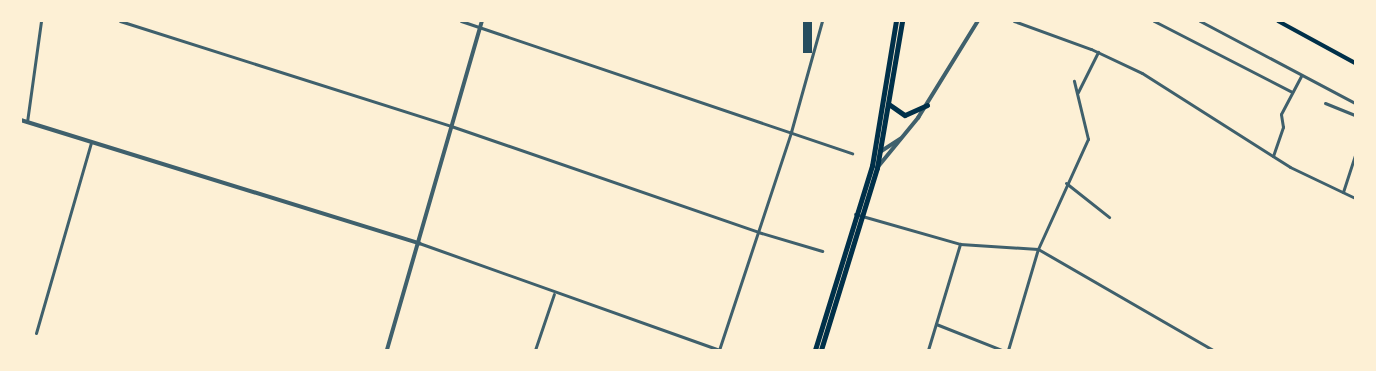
<!DOCTYPE html>
<style>
body{margin:0}
#map{position:relative;width:1376px;height:371px;overflow:hidden;background:#fdf0d5;font-family:Ubuntu,sans-serif}
div>[style]{position:absolute}
.building>*{inset:0;background:#264d5e;transform-origin:0 0}
.minor>*{height:3px;margin:-1.5px;padding:0 1.5px;transform-origin:1.5px;border-radius:1.5px;background:#3f606c}
.tertiary>*{height:3.5px;margin:-1.75px;padding:0 1.75px;transform-origin:1.75px;border-radius:1.75px;background:#3f606c}
.secondary>*{height:4px;margin:-2px;padding:0 2px;transform-origin:2px;border-radius:2px;background:#003049}
.primary>*{height:4.5px;margin:-2.25px;padding:0 2.25px;transform-origin:2.25px;border-radius:2.25px;background:#003049}
span{translate:-50% -50%;white-space:nowrap;text-align:center;line-height:1.15;-webkit-text-stroke:4px #fdf0d5;paint-order:stroke}
.frame{position:absolute;inset:0;border:22px solid #fdf0d5;pointer-events:none}
</style>
<div id="map">
<div class="building">
<i style="left:803px;top:21px;width:9px;height:32px"></i>
</div>
<div class="minor">
<i style="left:120px;top:21px;width:347px;rotate:17.6deg"></i>
<i style="left:451px;top:126px;width:325px;rotate:19deg"></i>
<i style="left:758px;top:232px;width:67px;rotate:16.5deg"></i>
<i style="left:461px;top:21px;width:413px;rotate:18.7deg"></i>
<i style="left:1014px;top:21px;width:82px;rotate:20deg"></i>
<i style="left:1091px;top:49px;width:56px;rotate:25.2deg"></i>
<i style="left:1142px;top:73px;width:175px;rotate:32.4deg"></i>
<i style="left:1290px;top:167px;width:72px;rotate:25.5deg"></i>
<i style="left:1154px;top:21px;width:155px;rotate:27.2deg"></i>
<i style="left:1200px;top:21px;width:175px;rotate:27.9deg"></i>
<i style="left:1078px;top:92px;width:45px;rotate:-63.4deg"></i>
<i style="left:1325px;top:103px;width:32px;rotate:22deg"></i>
<i style="left:27px;top:122px;width:102px;rotate:-82.1deg"></i>
<i style="left:1273px;top:156px;width:31px;rotate:-71deg"></i>
<i style="left:1283px;top:127px;width:13px;rotate:-99deg"></i>
<i style="left:1281px;top:114px;width:43px;rotate:-62.2deg"></i>
<i style="left:1066px;top:183px;width:55px;rotate:38.3deg"></i>
<i style="left:1343px;top:192px;width:38px;rotate:-72deg"></i>
<i style="left:855px;top:214px;width:109px;rotate:15.9deg"></i>
<i style="left:960px;top:244px;width:78px;rotate:3.7deg"></i>
<i style="left:1038px;top:249px;width:202px;rotate:30deg"></i>
<i style="left:419px;top:243px;width:319px;rotate:19.6deg"></i>
<i style="left:936px;top:324px;width:71px;rotate:21.5deg"></i>
<i style="left:36px;top:333px;width:199px;rotate:-73.9deg"></i>
<i style="left:535px;top:350px;width:59px;rotate:-71.3deg"></i>
<i style="left:719px;top:350px;width:230px;rotate:-71.7deg"></i>
<i style="left:791px;top:132px;width:115px;rotate:-74.4deg"></i>
<i style="left:928px;top:350px;width:111px;rotate:-73.2deg"></i>
<i style="left:1008px;top:350px;width:105px;rotate:-73.5deg"></i>
<i style="left:1038px;top:249px;width:121px;rotate:-65.6deg"></i>
<i style="left:1088px;top:139px;width:60px;rotate:-103.6deg"></i>
</div>
<div class="tertiary">
<i style="left:21px;top:120px;width:417px;rotate:17.2deg"></i>
<i style="left:880px;top:152px;width:24px;rotate:-33deg"></i>
<i style="left:877px;top:168px;width:65px;rotate:-50.6deg"></i>
<i style="left:918px;top:118px;width:114px;rotate:-58.3deg"></i>
<i style="left:387px;top:350px;width:342px;rotate:-73.9deg"></i>
</div>
<div class="secondary">
<i style="left:1278px;top:21px;width:88px;rotate:28.6deg"></i>
</div>
<div class="primary">
<i style="left:889px;top:104px;width:19px;rotate:35deg"></i>
<i style="left:905px;top:115px;width:24px;rotate:-24deg"></i>
<i style="left:815px;top:350px;width:193px;rotate:-72.8deg"></i>
<i style="left:872px;top:166px;width:147px;rotate:-80.6deg"></i>
<i style="left:821px;top:350px;width:190px;rotate:-72.9deg"></i>
<i style="left:877px;top:168px;width:149px;rotate:-80.3deg"></i>
</div>
<div class="frame"></div>
</div>
